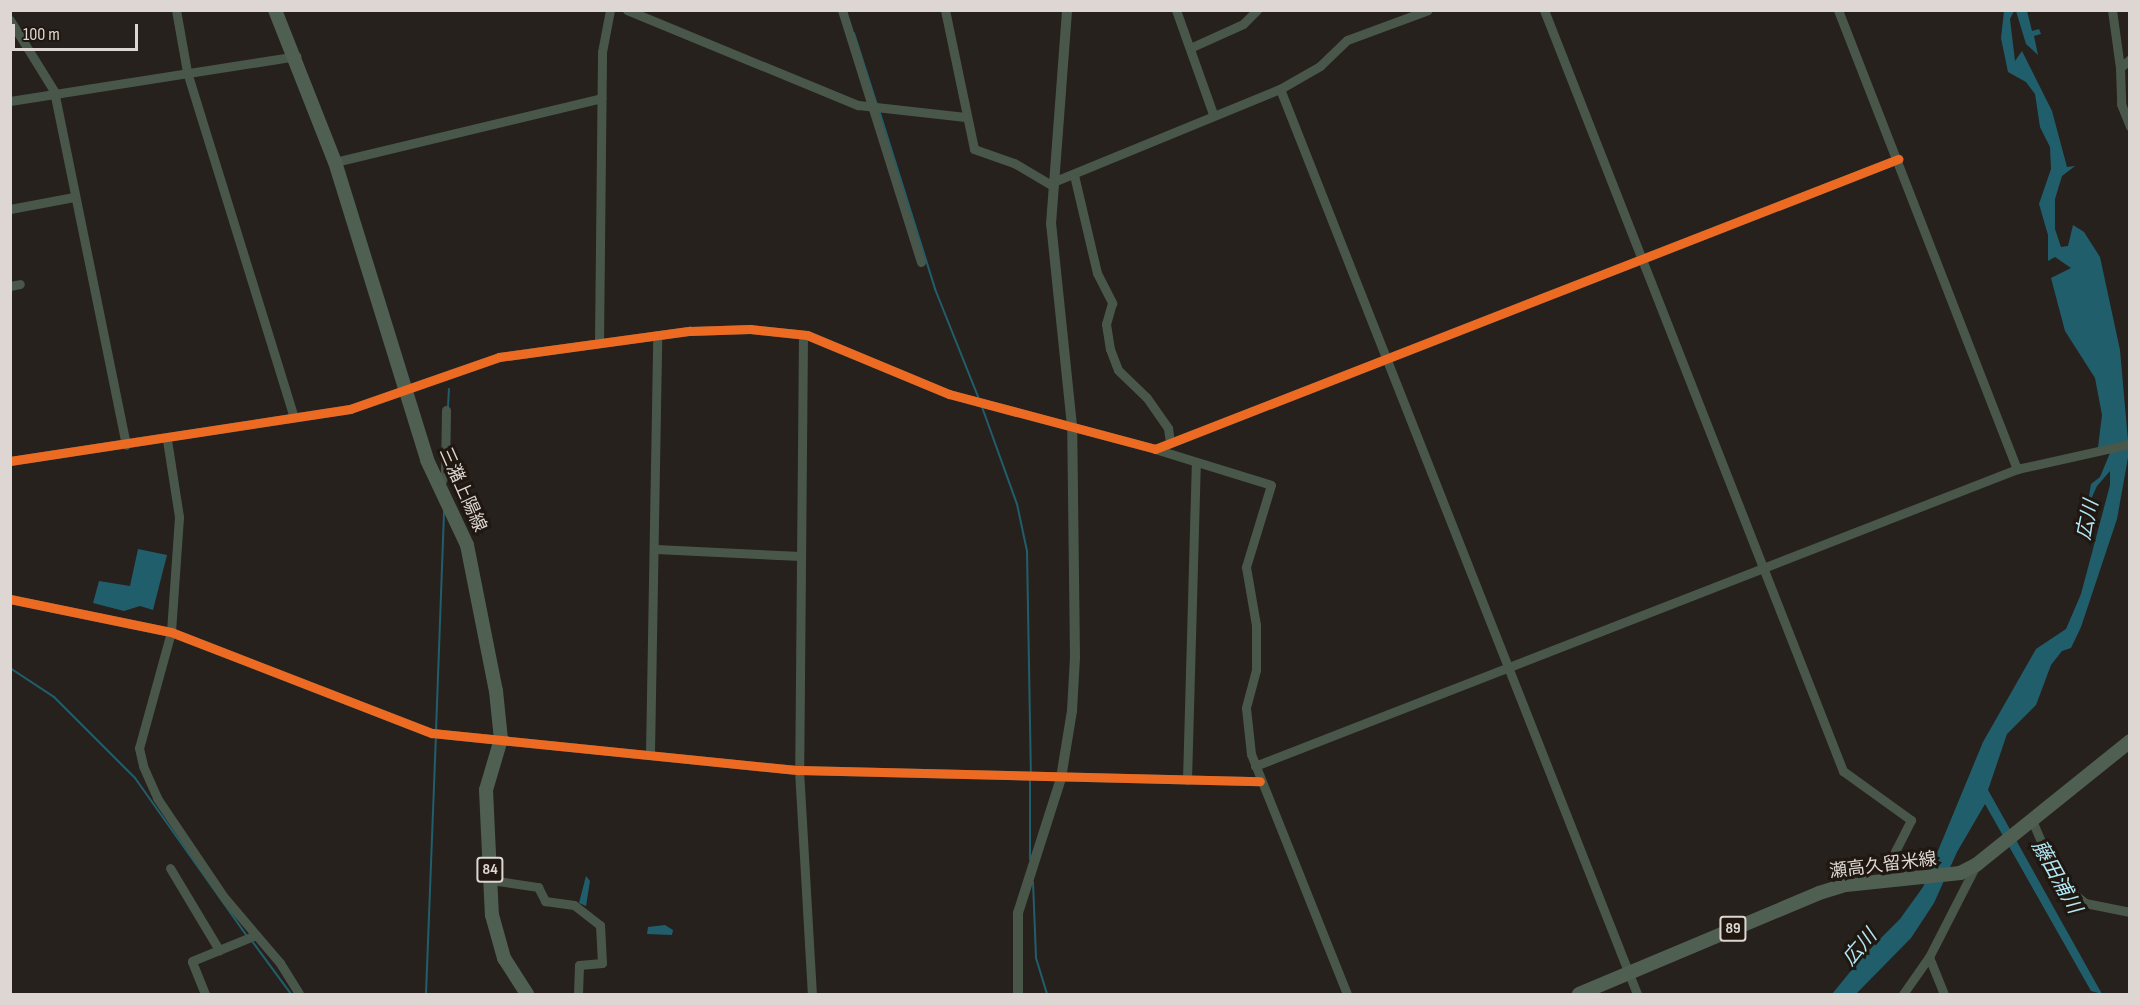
<!DOCTYPE html>
<meta charset="utf-8">
<style>
body{margin:0}
#map{position:relative;width:2140px;height:1005px;overflow:hidden;background:#26211d;font-family:"Sofia Sans Condensed","Noto Sans JP",sans-serif}
div>[style]{position:absolute}
.water>*{inset:0;background:#215e6b}
.stream>*{height:2px;margin:-1px;padding:0 1px;transform-origin:1px;border-radius:1px;background:#215e6b}
.minor>*{height:9px;margin:-4.5px;padding:0 4.5px;transform-origin:4.5px;border-radius:4.5px;background:#49574b}
.tertiary>*{height:10px;margin:-5px;padding:0 5px;transform-origin:5px;border-radius:5px;background:#49574b}
.primary>*{height:14px;margin:-7px;padding:0 7px;transform-origin:7px;border-radius:7px;background:#4f6052}
.cycleway>*{height:9px;margin:-4.5px;padding:0 4.5px;transform-origin:4.5px;border-radius:4.5px;background:#ed6a23}
span{translate:-50% -50%;white-space:nowrap;text-align:center;line-height:1.15;-webkit-text-stroke:6px #201710;paint-order:stroke}
.shield-label span{padding:2px 4px;background:#201710;border:2px solid;border-radius:4px;-webkit-text-stroke-width:0}
.shield-label{font-size:16px;color:#ddd6d2;font-weight:700}
.street-label{font-size:18px;color:#ddd6d2}
.water-label{font-size:20px;color:#b1e7f5;font-style:italic}
.frame{position:absolute;inset:0;border:12px solid #ddd6d2;pointer-events:none}
.scale{position:absolute;left:12px;top:24px;width:126px;height:27px;box-sizing:border-box;border:3px solid #ddd6d2;border-top:0;padding-left:8px;font-size:18px;line-height:21px;white-space:nowrap;color:#ddd6d2;-webkit-text-stroke:4px #201710;paint-order:stroke}
</style>
<div id="map">
<div class="water">
<i style="clip-path:polygon(2004px 11px,2014px 11px,2010px 19px,2015px 61px,2022px 51px,2052px 111px,2067px 167px,2075px 166px,2062px 176px,2055px 199px,2055px 229px,2061px 247px,2068px 246px,2073px 225px,2084px 232px,2100px 257px,2120px 350px,2129px 452px,2117px 519px,2081px 627px,2071px 648px,2062px 651px,2051px 665px,2036px 705px,2007px 734px,1988px 790px,2102px 994px,2091px 991px,1985px 804px,1957px 852px,1934px 903px,1911px 938px,1856px 994px,1832px 994px,1864px 955px,1900px 919px,1923px 887px,1983px 742px,2036px 649px,2066px 629px,2081px 594px,2110px 485px,2110px 471px,2097px 486px,2087px 508px,2091px 484px,2100px 477px,2110px 453px,2098px 447px,2102px 415px,2095px 378px,2065px 331px,2051px 278px,2071px 268px,2055px 257px,2048px 261px,2048px 235px,2039px 204px,2051px 169px,2050px 147px,2040px 127px,2035px 94px,2026px 82px,2008px 72px,2001px 38px)"></i>
<i style="clip-path:polygon(2016px 11px,2027px 11px,2032px 31px,2039px 29px,2041px 34px,2034px 36px,2038px 55px,2026px 44px)"></i>
<i style="clip-path:polygon(138px 549px,167px 555px,153px 610px,140px 606px,124px 611px,93px 603px,99px 581px,130px 586px)"></i>
<i style="clip-path:polygon(586px 876px,590px 881px,586px 906px,579px 903px)"></i>
<i style="clip-path:polygon(665px 925px,673px 930px,672px 935px,647px 934px,648px 927px)"></i>
</div>
<div class="stream">
<i style="left:854px;top:33px;width:76px;rotate:72.3deg"></i>
<i style="left:879px;top:110px;width:188px;rotate:72.6deg"></i>
<i style="left:935px;top:289px;width:118px;rotate:68.2deg"></i>
<i style="left:448px;top:407px;width:18px;rotate:-87deg"></i>
<i style="left:982px;top:407px;width:103px;rotate:70.2deg"></i>
<i style="left:1017px;top:504px;width:48px;rotate:78deg"></i>
<i style="left:1027px;top:551px;width:221px;rotate:89deg"></i>
<i style="left:10px;top:668px;width:53px;rotate:33.4deg"></i>
<i style="left:54px;top:697px;width:115px;rotate:45deg"></i>
<i style="left:135px;top:778px;width:192px;rotate:54.7deg"></i>
<i style="left:436px;top:731px;width:222px;rotate:-87.9deg"></i>
<i style="left:1030px;top:778px;width:81px;rotate:90deg"></i>
<i style="left:1033px;top:882px;width:76px;rotate:87.7deg"></i>
<i style="left:1036px;top:958px;width:38px;rotate:73deg"></i>
<i style="left:252px;top:941px;width:66px;rotate:53.7deg"></i>
<i style="left:426px;top:994px;width:257px;rotate:-87.8deg"></i>
</div>
<div class="minor">
<i style="left:176px;top:10px;width:63px;rotate:79.9deg"></i>
<i style="left:187px;top:72px;width:361px;rotate:72.8deg"></i>
<i style="left:627px;top:10px;width:250px;rotate:22.4deg"></i>
<i style="left:858px;top:105px;width:108px;rotate:6.4deg"></i>
<i style="left:842px;top:10px;width:264px;rotate:72.6deg"></i>
<i style="left:945px;top:10px;width:142px;rotate:78.2deg"></i>
<i style="left:974px;top:149px;width:42px;rotate:19.3deg"></i>
<i style="left:1014px;top:163px;width:45px;rotate:30.5deg"></i>
<i style="left:1176px;top:10px;width:110px;rotate:70.4deg"></i>
<i style="left:1544px;top:10px;width:818px;rotate:68.55deg"></i>
<i style="left:1843px;top:771px;width:84px;rotate:35.8deg"></i>
<i style="left:1911px;top:820px;width:68px;rotate:116.9deg"></i>
<i style="left:1838px;top:10px;width:493px;rotate:68.7deg"></i>
<i style="left:2112px;top:10px;width:59px;rotate:82.1deg"></i>
<i style="left:2120px;top:68px;width:36px;rotate:88deg"></i>
<i style="left:2121px;top:104px;width:24px;rotate:68deg"></i>
<i style="left:10px;top:20px;width:84px;rotate:58.2deg"></i>
<i style="left:54px;top:91px;width:361px;rotate:78.5deg"></i>
<i style="left:1190px;top:48px;width:58px;rotate:-24.4deg"></i>
<i style="left:1243px;top:24px;width:20px;rotate:-45deg"></i>
<i style="left:2120px;top:68px;width:13px;rotate:-42deg"></i>
<i style="left:1280px;top:89px;width:973px;rotate:68.47deg"></i>
<i style="left:10px;top:101px;width:290px;rotate:-8.9deg"></i>
<i style="left:335px;top:162px;width:274px;rotate:-13.5deg"></i>
<i style="left:1074px;top:175px;width:101px;rotate:76.8deg"></i>
<i style="left:1097px;top:273px;width:34px;rotate:63deg"></i>
<i style="left:1112px;top:303px;width:22px;rotate:106deg"></i>
<i style="left:1106px;top:324px;width:25px;rotate:81deg"></i>
<i style="left:1110px;top:349px;width:22px;rotate:69deg"></i>
<i style="left:1118px;top:370px;width:40px;rotate:44deg"></i>
<i style="left:1147px;top:398px;width:37px;rotate:55deg"></i>
<i style="left:1168px;top:428px;width:14px;rotate:82deg"></i>
<i style="left:1053px;top:182px;width:245px;rotate:-22.3deg"></i>
<i style="left:1280px;top:89px;width:46px;rotate:-29.9deg"></i>
<i style="left:1320px;top:66px;width:37px;rotate:-44deg"></i>
<i style="left:1347px;top:40px;width:86px;rotate:-20.3deg"></i>
<i style="left:10px;top:209px;width:65px;rotate:-10.6deg"></i>
<i style="left:10px;top:286px;width:10px;rotate:-11deg"></i>
<i style="left:803px;top:335px;width:435px;rotate:90.5deg"></i>
<i style="left:799px;top:770px;width:224px;rotate:86.7deg"></i>
<i style="left:599px;top:342px;width:290px;rotate:-89.4deg"></i>
<i style="left:602px;top:52px;width:43px;rotate:-79.2deg"></i>
<i style="left:167px;top:440px;width:78px;rotate:81.1deg"></i>
<i style="left:179px;top:517px;width:115px;rotate:94deg"></i>
<i style="left:171px;top:632px;width:120px;rotate:105.4deg"></i>
<i style="left:139px;top:748px;width:18px;rotate:77deg"></i>
<i style="left:143px;top:766px;width:35px;rotate:66deg"></i>
<i style="left:157px;top:798px;width:118px;rotate:56deg"></i>
<i style="left:223px;top:896px;width:88px;rotate:49.6deg"></i>
<i style="left:280px;top:963px;width:36px;rotate:58deg"></i>
<i style="left:1155px;top:449px;width:121px;rotate:17.2deg"></i>
<i style="left:1271px;top:485px;width:86px;rotate:107deg"></i>
<i style="left:1246px;top:567px;width:59px;rotate:80.2deg"></i>
<i style="left:1256px;top:625px;width:45px;rotate:90deg"></i>
<i style="left:1256px;top:670px;width:39px;rotate:105deg"></i>
<i style="left:1246px;top:708px;width:46px;rotate:83.8deg"></i>
<i style="left:1251px;top:754px;width:258px;rotate:68.2deg"></i>
<i style="left:10px;top:461px;width:344px;rotate:-8.7deg"></i>
<i style="left:350px;top:409px;width:158px;rotate:-19.2deg"></i>
<i style="left:499px;top:357px;width:193px;rotate:-7.8deg"></i>
<i style="left:690px;top:331px;width:60px;rotate:-1.9deg"></i>
<i style="left:750px;top:329px;width:57px;rotate:6deg"></i>
<i style="left:807px;top:335px;width:154px;rotate:22.6deg"></i>
<i style="left:949px;top:394px;width:213px;rotate:14.9deg"></i>
<i style="left:1155px;top:449px;width:798px;rotate:-21.32deg"></i>
<i style="left:440px;top:485px;width:12px;rotate:-66deg"></i>
<i style="left:445px;top:474px;width:64px;rotate:-89.1deg"></i>
<i style="left:656px;top:549px;width:145px;rotate:2.8deg"></i>
<i style="left:10px;top:599px;width:164px;rotate:11.6deg"></i>
<i style="left:171px;top:632px;width:280px;rotate:21.2deg"></i>
<i style="left:432px;top:733px;width:369px;rotate:5.8deg"></i>
<i style="left:799px;top:770px;width:461px;rotate:1.4deg"></i>
<i style="left:650px;top:753px;width:417px;rotate:-89deg"></i>
<i style="left:1255px;top:766px;width:818px;rotate:-21.29deg"></i>
<i style="left:2017px;top:469px;width:116px;rotate:-12.5deg"></i>
<i style="left:1187px;top:780px;width:318px;rotate:-88.4deg"></i>
<i style="left:2031px;top:818px;width:69px;rotate:66.8deg"></i>
<i style="left:2058px;top:881px;width:35px;rotate:39deg"></i>
<i style="left:2085px;top:903px;width:46px;rotate:11.3deg"></i>
<i style="left:170px;top:868px;width:96px;rotate:59.1deg"></i>
<i style="left:491px;top:880px;width:48px;rotate:8.5deg"></i>
<i style="left:538px;top:887px;width:16px;rotate:63deg"></i>
<i style="left:545px;top:901px;width:29px;rotate:8deg"></i>
<i style="left:574px;top:905px;width:33px;rotate:38deg"></i>
<i style="left:600px;top:925px;width:38px;rotate:87deg"></i>
<i style="left:602px;top:963px;width:23px;rotate:175deg"></i>
<i style="left:579px;top:965px;width:29px;rotate:92deg"></i>
<i style="left:1929px;top:957px;width:40px;rotate:68deg"></i>
<i style="left:205px;top:994px;width:35px;rotate:-112deg"></i>
<i style="left:192px;top:961px;width:69px;rotate:-22.1deg"></i>
<i style="left:1903px;top:994px;width:45px;rotate:-54.9deg"></i>
<i style="left:1929px;top:957px;width:103px;rotate:-62.9deg"></i>
</div>
<div class="tertiary">
<i style="left:1018px;top:994px;width:81px;rotate:-90deg"></i>
<i style="left:1018px;top:913px;width:142px;rotate:-72.3deg"></i>
<i style="left:1061px;top:778px;width:68px;rotate:-80.7deg"></i>
<i style="left:1072px;top:711px;width:53px;rotate:-86.8deg"></i>
<i style="left:1075px;top:658px;width:232px;rotate:-90.7deg"></i>
<i style="left:1072px;top:426px;width:203px;rotate:-95.9deg"></i>
<i style="left:1051px;top:224px;width:215px;rotate:-85.7deg"></i>
</div>
<div class="primary">
<i style="left:275px;top:10px;width:163px;rotate:68.5deg"></i>
<i style="left:335px;top:162px;width:312px;rotate:72.8deg"></i>
<i style="left:427px;top:460px;width:94px;rotate:64.8deg"></i>
<i style="left:467px;top:545px;width:149px;rotate:78.8deg"></i>
<i style="left:496px;top:691px;width:48px;rotate:84.1deg"></i>
<i style="left:501px;top:739px;width:53px;rotate:106.4deg"></i>
<i style="left:486px;top:790px;width:125px;rotate:87.3deg"></i>
<i style="left:492px;top:915px;width:45px;rotate:74.4deg"></i>
<i style="left:504px;top:958px;width:43px;rotate:57.4deg"></i>
<i style="left:1579px;top:994px;width:260px;rotate:-22.8deg"></i>
<i style="left:1819px;top:893px;width:28px;rotate:-17deg"></i>
<i style="left:1846px;top:885px;width:115px;rotate:-6deg"></i>
<i style="left:1960px;top:873px;width:18px;rotate:-27deg"></i>
<i style="left:1976px;top:865px;width:198px;rotate:-38.8deg"></i>
</div>
<div class="cycleway">
<i style="left:10px;top:461px;width:344px;rotate:-8.7deg"></i>
<i style="left:350px;top:409px;width:158px;rotate:-19.2deg"></i>
<i style="left:499px;top:357px;width:193px;rotate:-7.8deg"></i>
<i style="left:690px;top:331px;width:60px;rotate:-1.9deg"></i>
<i style="left:750px;top:329px;width:57px;rotate:6deg"></i>
<i style="left:807px;top:335px;width:154px;rotate:22.6deg"></i>
<i style="left:949px;top:394px;width:213px;rotate:14.9deg"></i>
<i style="left:1155px;top:449px;width:798px;rotate:-21.32deg"></i>
<i style="left:10px;top:599px;width:164px;rotate:11.6deg"></i>
<i style="left:171px;top:632px;width:280px;rotate:21.2deg"></i>
<i style="left:432px;top:733px;width:369px;rotate:5.8deg"></i>
<i style="left:799px;top:770px;width:461px;rotate:1.4deg"></i>
</div>
<div class="shield-label">
<span style="left:490px;top:870px">84</span>
<span style="left:1733px;top:929px">89</span>
</div>
<div class="street-label">
<span style="left:462px;top:490px;rotate:66deg">三潴上陽線</span>
<span style="left:1883px;top:866px;rotate:-7deg">瀬高久留米線</span>
</div>
<div class="water-label">
<span style="left:2088px;top:520px;rotate:-78deg">広川</span>
<span style="left:2056px;top:877px;rotate:61deg">藤田浦川</span>
<span style="left:1860px;top:948px;rotate:-49deg">広川</span>
</div>
<div class="frame"></div>
<div class="scale">100 m</div>
</div>
